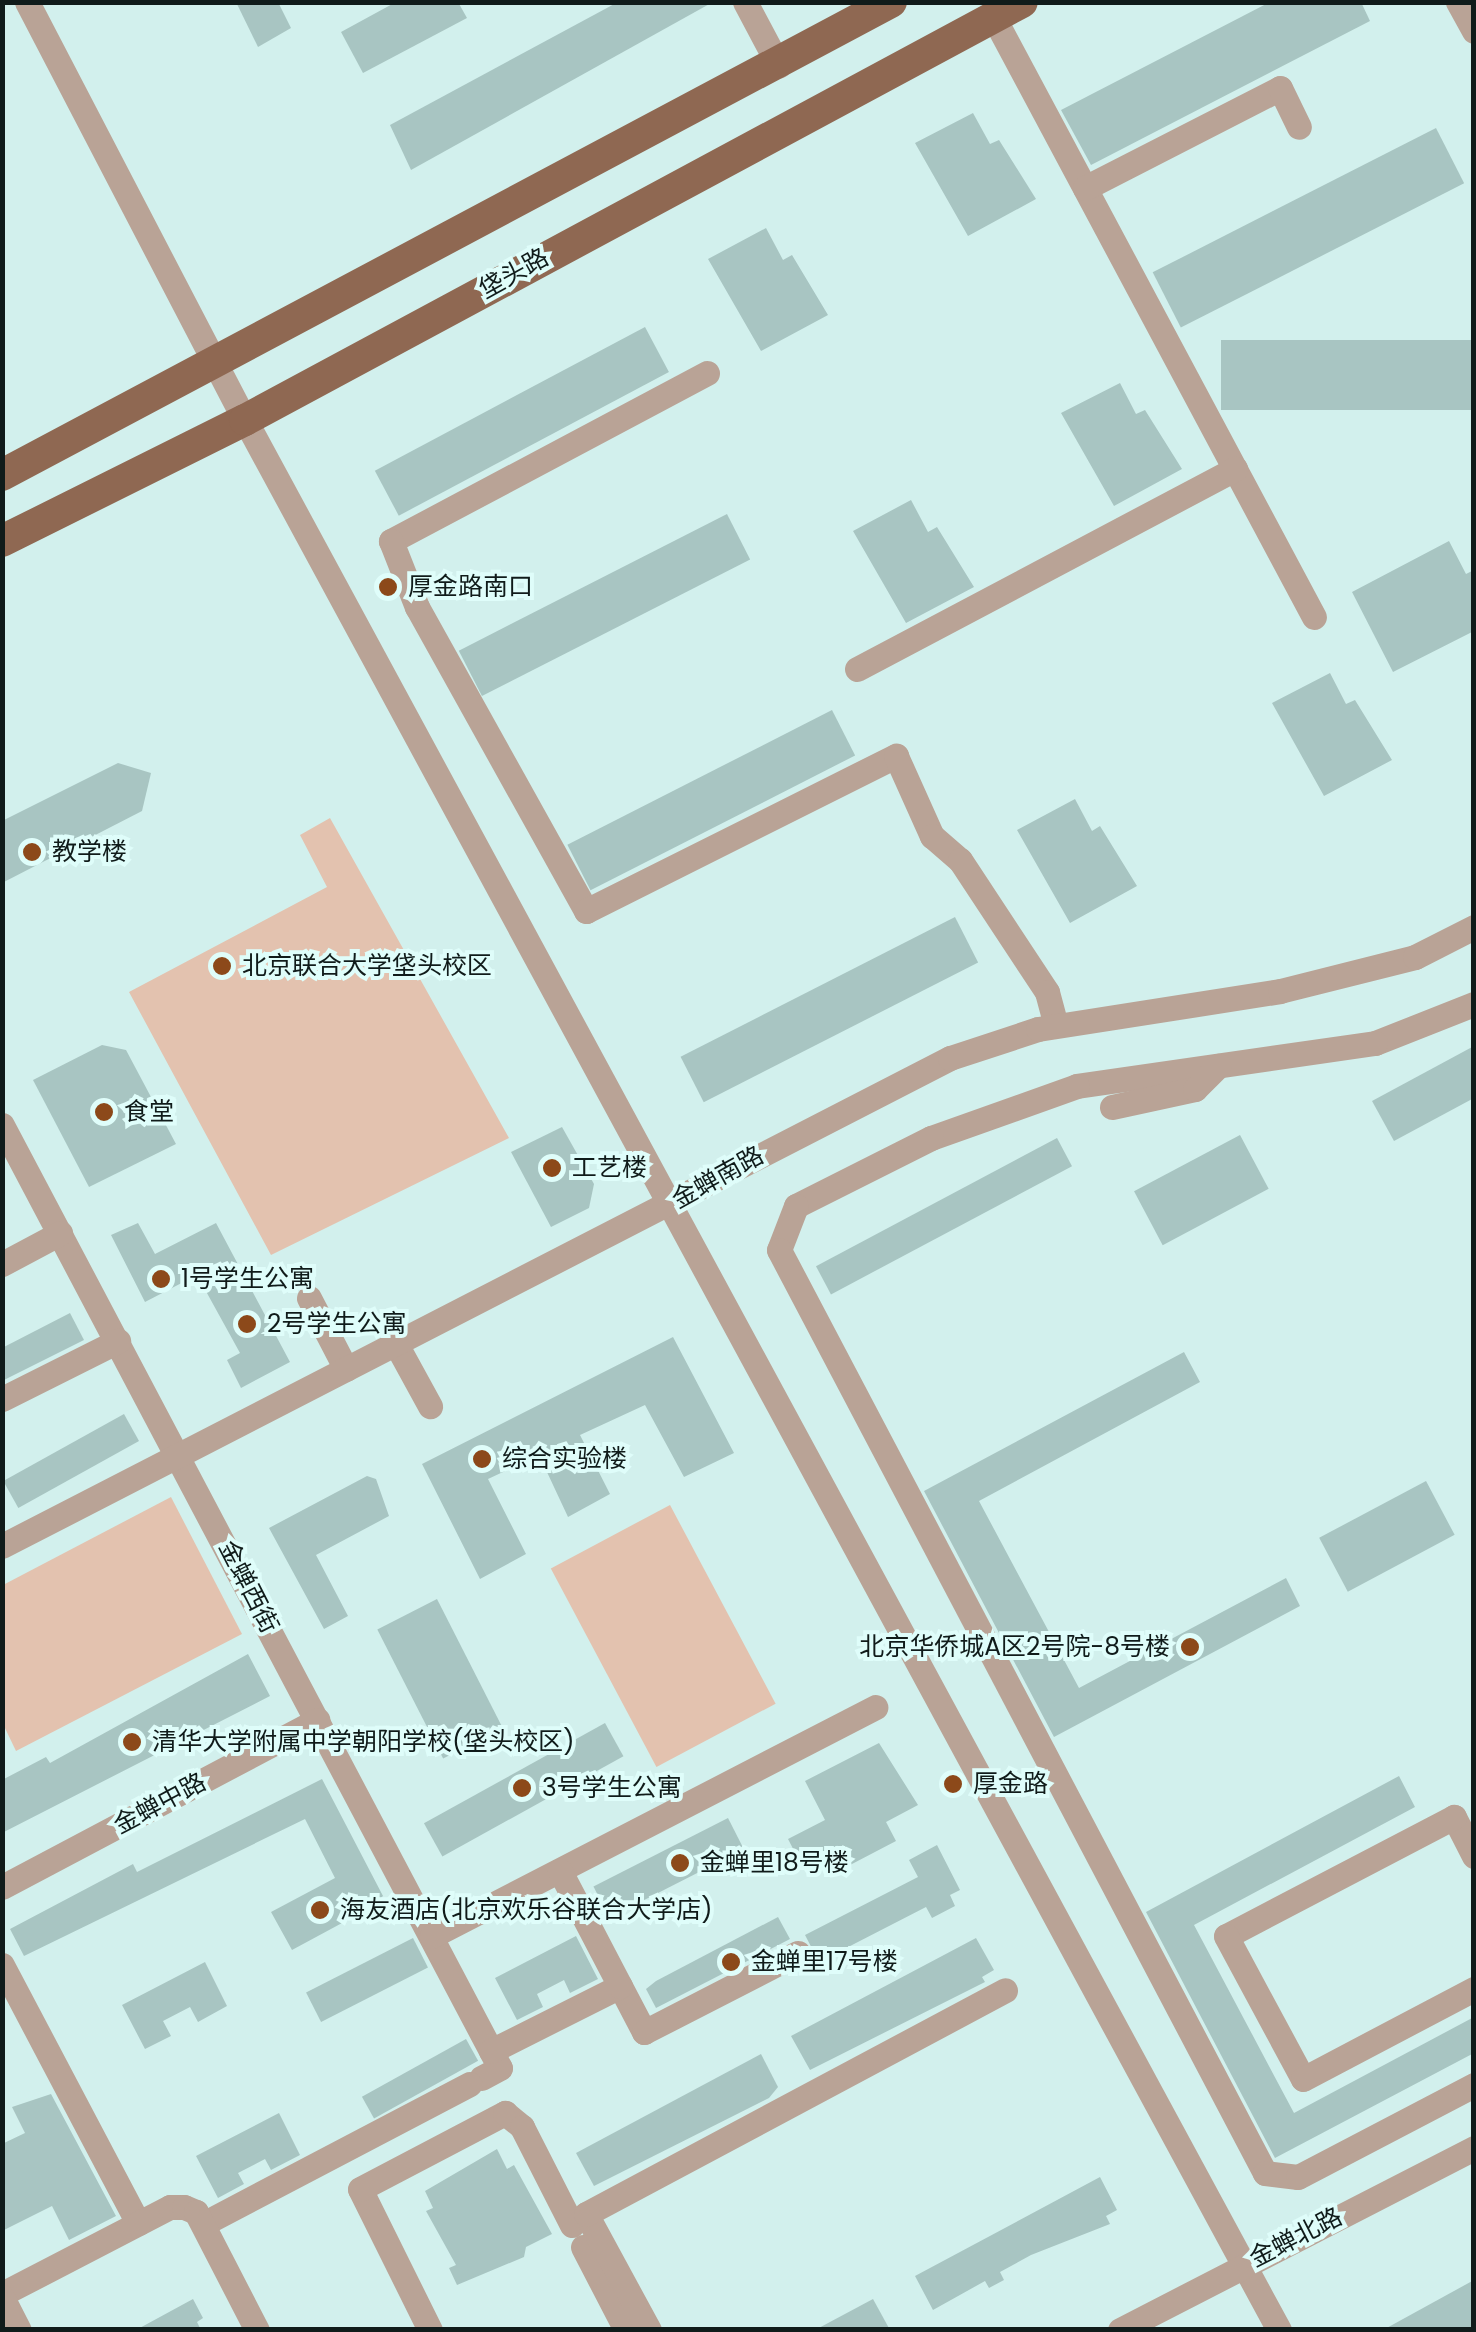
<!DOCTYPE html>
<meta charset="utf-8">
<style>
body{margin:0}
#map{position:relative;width:1476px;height:2332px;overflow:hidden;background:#d2f0ed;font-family:Poppins,"Noto Sans SC",sans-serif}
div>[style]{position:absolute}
.green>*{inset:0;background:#e3c2af;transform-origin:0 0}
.building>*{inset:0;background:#a8c5c2;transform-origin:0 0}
.minor>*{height:25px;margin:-12.5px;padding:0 12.5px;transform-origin:12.5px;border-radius:12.5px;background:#b9a396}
.major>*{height:32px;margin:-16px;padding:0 16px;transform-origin:16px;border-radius:16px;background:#8f6852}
.dots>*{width:28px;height:28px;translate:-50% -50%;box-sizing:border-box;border:5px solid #dffdfa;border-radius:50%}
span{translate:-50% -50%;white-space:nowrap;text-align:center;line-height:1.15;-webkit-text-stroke:8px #dffdfa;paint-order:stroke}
.street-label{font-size:25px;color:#101b1a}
.poi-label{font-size:25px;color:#101b1a}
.left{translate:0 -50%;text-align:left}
.right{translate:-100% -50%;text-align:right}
.frame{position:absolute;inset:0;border:5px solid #101b1a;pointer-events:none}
</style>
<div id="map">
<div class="green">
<i style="clip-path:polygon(330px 818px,509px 1138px,271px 1255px,129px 992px,327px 887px,300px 835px)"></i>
<i style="clip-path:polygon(171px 1497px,242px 1634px,16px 1751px,3px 1724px,3px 1585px)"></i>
<i style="left:670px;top:1505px;width:225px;height:135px;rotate:62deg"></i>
</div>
<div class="building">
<i style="clip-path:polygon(236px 2px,278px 2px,291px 28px,258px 47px)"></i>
<i style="clip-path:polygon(396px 2px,458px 2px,467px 18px,363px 73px,341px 32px)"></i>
<i style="clip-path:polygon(618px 2px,713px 2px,411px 170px,390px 125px)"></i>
<i style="clip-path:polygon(1270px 2px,1361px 2px,1370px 21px,1091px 165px,1061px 110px)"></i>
<i style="clip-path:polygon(973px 113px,990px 144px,999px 140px,1036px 199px,968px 236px,915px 143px)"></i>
<i style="left:1436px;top:128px;width:62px;height:318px;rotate:63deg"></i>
<i style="clip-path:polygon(766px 228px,783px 260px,792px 255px,828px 315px,761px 351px,708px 259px)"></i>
<i style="left:645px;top:327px;width:51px;height:306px;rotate:62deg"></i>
<i style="left:1474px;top:340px;width:70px;height:253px;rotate:90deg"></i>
<i style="clip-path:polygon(1120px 383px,1136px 414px,1145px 410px,1182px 469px,1114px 506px,1061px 413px)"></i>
<i style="clip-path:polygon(911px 500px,928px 532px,937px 527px,974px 587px,906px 623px,853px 531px)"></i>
<i style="left:727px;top:514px;width:51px;height:301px;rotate:63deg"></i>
<i style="clip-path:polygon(1449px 541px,1466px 574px,1474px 570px,1474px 631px,1393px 672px,1352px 592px)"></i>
<i style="clip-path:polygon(1330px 673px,1346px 704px,1355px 700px,1392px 760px,1324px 796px,1272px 703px)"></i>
<i style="left:832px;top:710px;width:51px;height:297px;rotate:63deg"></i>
<i style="clip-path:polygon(118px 763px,151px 773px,142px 811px,2px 883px,2px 821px)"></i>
<i style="clip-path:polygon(1075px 799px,1092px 831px,1100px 826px,1137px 886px,1070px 923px,1017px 830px)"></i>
<i style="left:955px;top:917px;width:51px;height:308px;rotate:63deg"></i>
<i style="clip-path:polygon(102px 1045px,126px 1050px,176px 1144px,89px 1187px,33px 1080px)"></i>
<i style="clip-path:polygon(1474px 1046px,1474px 1098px,1394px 1141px,1372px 1101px)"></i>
<i style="clip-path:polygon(562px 1127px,594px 1184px,589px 1208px,551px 1227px,511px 1152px)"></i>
<i style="left:1240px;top:1135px;width:61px;height:120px;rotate:62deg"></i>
<i style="left:1057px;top:1138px;width:32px;height:273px;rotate:62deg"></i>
<i style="clip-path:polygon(138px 1223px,155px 1254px,216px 1223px,290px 1362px,241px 1388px,227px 1360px,240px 1353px,197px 1275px,145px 1302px,111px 1235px)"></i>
<i style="clip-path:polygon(70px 1313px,84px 1340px,2px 1381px,2px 1348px)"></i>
<i style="clip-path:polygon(673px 1337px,734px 1453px,684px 1477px,645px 1405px,580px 1435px,610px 1494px,568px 1517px,539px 1455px,488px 1479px,526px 1554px,480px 1579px,422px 1464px)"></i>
<i style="clip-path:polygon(1184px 1352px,1200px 1382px,979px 1501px,1079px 1688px,1286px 1578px,1300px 1606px,1054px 1737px,924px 1491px)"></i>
<i style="left:124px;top:1414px;width:31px;height:138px;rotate:61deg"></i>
<i style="clip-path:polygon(367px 1476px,376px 1479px,389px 1516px,316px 1555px,348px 1616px,324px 1629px,269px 1528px)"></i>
<i style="left:1426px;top:1481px;width:61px;height:121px;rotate:62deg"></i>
<i style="left:437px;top:1599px;width:145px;height:67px;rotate:63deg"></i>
<i style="clip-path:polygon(248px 1654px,270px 1696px,2px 1833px,2px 1780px,46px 1757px,50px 1763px)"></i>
<i style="left:605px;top:1723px;width:38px;height:207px;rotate:61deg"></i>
<i style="clip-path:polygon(879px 1743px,918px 1805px,886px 1822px,896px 1841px,829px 1876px,820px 1858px,803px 1868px,788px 1839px,825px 1820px,805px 1781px)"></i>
<i style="clip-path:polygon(1399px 1776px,1415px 1807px,1194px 1925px,1294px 2113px,1474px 2017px,1474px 2053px,1275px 2158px,1146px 1912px)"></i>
<i style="clip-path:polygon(322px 1779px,383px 1896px,368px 1909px,292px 1950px,271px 1912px,335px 1878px,305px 1819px,24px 1956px,10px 1929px,133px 1864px,137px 1872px)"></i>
<i style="left:728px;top:1818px;width:35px;height:151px;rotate:63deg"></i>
<i style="clip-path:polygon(937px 1845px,960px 1890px,950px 1895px,955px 1906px,932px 1918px,926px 1907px,819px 1962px,805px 1935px,918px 1877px,909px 1860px)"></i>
<i style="clip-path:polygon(778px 1917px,790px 1939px,656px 2008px,646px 1989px,656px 1981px)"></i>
<i style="clip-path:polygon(576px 1936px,598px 1979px,570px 1993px,564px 1980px,537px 1994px,543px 2007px,517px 2020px,495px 1978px)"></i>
<i style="left:413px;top:1938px;width:33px;height:120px;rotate:63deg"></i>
<i style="clip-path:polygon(976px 1938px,994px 1970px,982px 1977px,985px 1982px,810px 2070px,791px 2036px)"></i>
<i style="clip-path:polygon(205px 1962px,227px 2006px,198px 2022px,190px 2007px,163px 2021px,171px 2036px,145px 2049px,122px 2005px)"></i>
<i style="left:466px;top:2039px;width:25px;height:119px;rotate:61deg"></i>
<i style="clip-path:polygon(761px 2054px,778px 2087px,769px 2098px,594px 2186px,576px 2153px)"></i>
<i style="clip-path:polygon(51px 2094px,116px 2216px,69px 2240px,52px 2206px,2px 2231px,2px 2144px,25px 2133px,12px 2107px)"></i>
<i style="clip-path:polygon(279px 2113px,300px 2155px,271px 2170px,265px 2159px,238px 2173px,244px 2184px,218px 2198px,196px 2156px)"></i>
<i style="clip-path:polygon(497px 2149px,507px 2169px,514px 2165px,552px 2234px,526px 2247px,524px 2257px,457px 2285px,449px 2268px,456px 2265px,426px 2211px,433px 2208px,425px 2191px)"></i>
<i style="clip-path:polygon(1100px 2177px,1117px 2210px,1106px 2216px,1110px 2224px,1031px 2255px,1000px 2272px,1004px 2280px,989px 2288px,985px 2281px,933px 2310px,915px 2276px)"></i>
<i style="clip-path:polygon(1474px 2280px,1474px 2330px,1383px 2330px)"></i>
<i style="clip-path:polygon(193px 2299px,203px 2318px,197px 2322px,201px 2330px,136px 2330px)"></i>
<i style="clip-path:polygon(873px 2299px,890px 2330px,815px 2330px)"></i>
</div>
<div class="minor">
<i style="left:27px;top:2px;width:471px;rotate:62.5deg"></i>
<i style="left:245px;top:420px;width:2172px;rotate:61.57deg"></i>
<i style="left:745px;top:2px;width:72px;rotate:62deg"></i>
<i style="left:1458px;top:2px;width:33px;rotate:61deg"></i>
<i style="left:994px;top:18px;width:679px;rotate:61.89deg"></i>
<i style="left:1085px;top:188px;width:219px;rotate:-27.1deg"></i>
<i style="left:1280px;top:88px;width:43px;rotate:64deg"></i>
<i style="left:707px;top:373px;width:358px;rotate:152deg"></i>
<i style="left:391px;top:541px;width:71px;rotate:68.5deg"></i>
<i style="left:417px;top:607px;width:348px;rotate:60.9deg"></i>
<i style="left:586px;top:911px;width:347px;rotate:-26.6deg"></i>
<i style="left:896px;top:756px;width:88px;rotate:65.8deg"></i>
<i style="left:932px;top:836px;width:37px;rotate:41deg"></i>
<i style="left:960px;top:860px;width:158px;rotate:56.6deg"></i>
<i style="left:1047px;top:992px;width:34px;rotate:75deg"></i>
<i style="left:857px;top:669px;width:428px;rotate:-27.9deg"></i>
<i style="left:1474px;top:1004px;width:106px;rotate:158.5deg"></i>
<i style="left:1375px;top:1043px;width:301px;rotate:171.8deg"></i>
<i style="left:1077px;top:1086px;width:155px;rotate:160.4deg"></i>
<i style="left:931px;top:1138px;width:151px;rotate:153.3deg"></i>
<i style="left:796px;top:1206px;width:47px;rotate:111.1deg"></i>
<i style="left:779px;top:1250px;width:1043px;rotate:62.23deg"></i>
<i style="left:1265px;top:2173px;width:33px;rotate:7deg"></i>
<i style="left:1298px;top:2177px;width:199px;rotate:-27.6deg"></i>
<i style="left:1112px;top:1107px;width:85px;rotate:-12.2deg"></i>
<i style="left:1195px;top:1089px;width:33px;rotate:-45deg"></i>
<i style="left:2px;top:1125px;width:1066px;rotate:62.16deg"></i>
<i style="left:500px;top:2068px;width:21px;rotate:152deg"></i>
<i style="left:2px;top:1264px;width:66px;rotate:-28.1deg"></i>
<i style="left:309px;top:1298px;width:80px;rotate:62.5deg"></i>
<i style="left:396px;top:1344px;width:71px;rotate:61.3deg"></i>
<i style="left:2px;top:1399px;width:130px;rotate:-26.6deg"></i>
<i style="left:2px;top:1546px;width:1066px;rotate:-27.24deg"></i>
<i style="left:950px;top:1058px;width:93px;rotate:-18.2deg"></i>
<i style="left:1038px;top:1029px;width:245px;rotate:-8.9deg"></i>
<i style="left:1280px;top:991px;width:139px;rotate:-14.1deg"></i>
<i style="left:1415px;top:957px;width:66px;rotate:-27deg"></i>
<i style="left:1474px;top:1856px;width:44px;rotate:-117.1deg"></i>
<i style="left:1454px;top:1817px;width:257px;rotate:152.4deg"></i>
<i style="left:1226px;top:1936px;width:162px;rotate:61.7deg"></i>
<i style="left:1303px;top:2079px;width:193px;rotate:-27.8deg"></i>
<i style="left:2px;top:1887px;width:357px;rotate:-27.9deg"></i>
<i style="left:432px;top:1936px;width:499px;rotate:-27.3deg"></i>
<i style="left:2px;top:1965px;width:292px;rotate:62.2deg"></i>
<i style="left:620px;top:1986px;width:52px;rotate:62.4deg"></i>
<i style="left:644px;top:2032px;width:173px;rotate:-27.2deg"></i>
<i style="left:491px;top:2051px;width:144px;rotate:-26.7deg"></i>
<i style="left:620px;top:1986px;width:130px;rotate:-117.6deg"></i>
<i style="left:203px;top:2224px;width:301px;rotate:-27.7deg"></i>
<i style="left:583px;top:2247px;width:93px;rotate:62.6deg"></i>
<i style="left:2px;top:2294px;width:189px;rotate:-27.4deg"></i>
<i style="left:170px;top:2207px;width:14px"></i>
<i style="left:184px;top:2207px;width:13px;rotate:23deg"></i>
<i style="left:196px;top:2212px;width:133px;rotate:62.7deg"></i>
<i style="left:2px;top:2297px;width:37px;rotate:63deg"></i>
<i style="left:430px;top:2330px;width:157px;rotate:-116.4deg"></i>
<i style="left:360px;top:2189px;width:164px;rotate:-27.7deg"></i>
<i style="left:505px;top:2113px;width:22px;rotate:39deg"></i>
<i style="left:522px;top:2127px;width:110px;rotate:63deg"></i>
<i style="left:649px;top:2330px;width:132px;rotate:-118.5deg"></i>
<i style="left:586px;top:2214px;width:475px;rotate:-28.1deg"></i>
<i style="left:1120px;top:2330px;width:398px;rotate:-27.2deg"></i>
</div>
<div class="major">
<i style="left:2px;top:475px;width:1007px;rotate:-28.02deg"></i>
<i style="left:2px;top:541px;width:271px;rotate:-26.5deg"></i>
<i style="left:245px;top:420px;width:882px;rotate:-28.28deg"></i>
</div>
<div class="dots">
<i style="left:388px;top:587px;background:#8c491a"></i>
<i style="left:32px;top:852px;background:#8c491a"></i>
<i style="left:222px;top:966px;background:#8c491a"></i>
<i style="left:104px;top:1112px;background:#8c491a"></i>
<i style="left:552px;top:1168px;background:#8c491a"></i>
<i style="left:161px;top:1279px;background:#8c491a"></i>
<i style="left:247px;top:1324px;background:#8c491a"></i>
<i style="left:482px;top:1459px;background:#8c491a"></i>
<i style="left:1190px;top:1647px;background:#8c491a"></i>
<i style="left:132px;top:1742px;background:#8c491a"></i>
<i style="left:953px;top:1784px;background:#8c491a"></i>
<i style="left:522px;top:1788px;background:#8c491a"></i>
<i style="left:680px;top:1863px;background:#8c491a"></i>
<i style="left:320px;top:1910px;background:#8c491a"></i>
<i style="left:731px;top:1962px;background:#8c491a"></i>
</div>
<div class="street-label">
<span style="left:514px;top:274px;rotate:-29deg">垡头路</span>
<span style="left:718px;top:1178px;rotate:-29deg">金蝉南路</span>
<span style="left:248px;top:1587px;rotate:63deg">金蝉西街</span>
<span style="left:160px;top:1804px;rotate:-28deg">金蝉中路</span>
<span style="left:1296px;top:2238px;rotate:-27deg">金蝉北路</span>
</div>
<div class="poi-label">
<span class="left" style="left:408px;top:587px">厚金路南口</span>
<span class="left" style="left:52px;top:852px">教学楼</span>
<span class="left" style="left:242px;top:966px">北京联合大学垡头校区</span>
<span class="left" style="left:124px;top:1112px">食堂</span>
<span class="left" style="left:572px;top:1168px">工艺楼</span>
<span class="left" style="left:181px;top:1279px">1号学生公寓</span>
<span class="left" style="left:267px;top:1324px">2号学生公寓</span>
<span class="left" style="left:502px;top:1459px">综合实验楼</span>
<span class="right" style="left:1170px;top:1647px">北京华侨城A区2号院-8号楼</span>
<span class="left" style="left:152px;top:1742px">清华大学附属中学朝阳学校(垡头校区)</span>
<span class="left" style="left:973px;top:1784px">厚金路</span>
<span class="left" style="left:542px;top:1788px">3号学生公寓</span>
<span class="left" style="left:700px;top:1863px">金蝉里18号楼</span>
<span class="left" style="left:340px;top:1910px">海友酒店(北京欢乐谷联合大学店)</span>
<span class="left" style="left:751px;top:1962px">金蝉里17号楼</span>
</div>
<div class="frame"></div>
</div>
